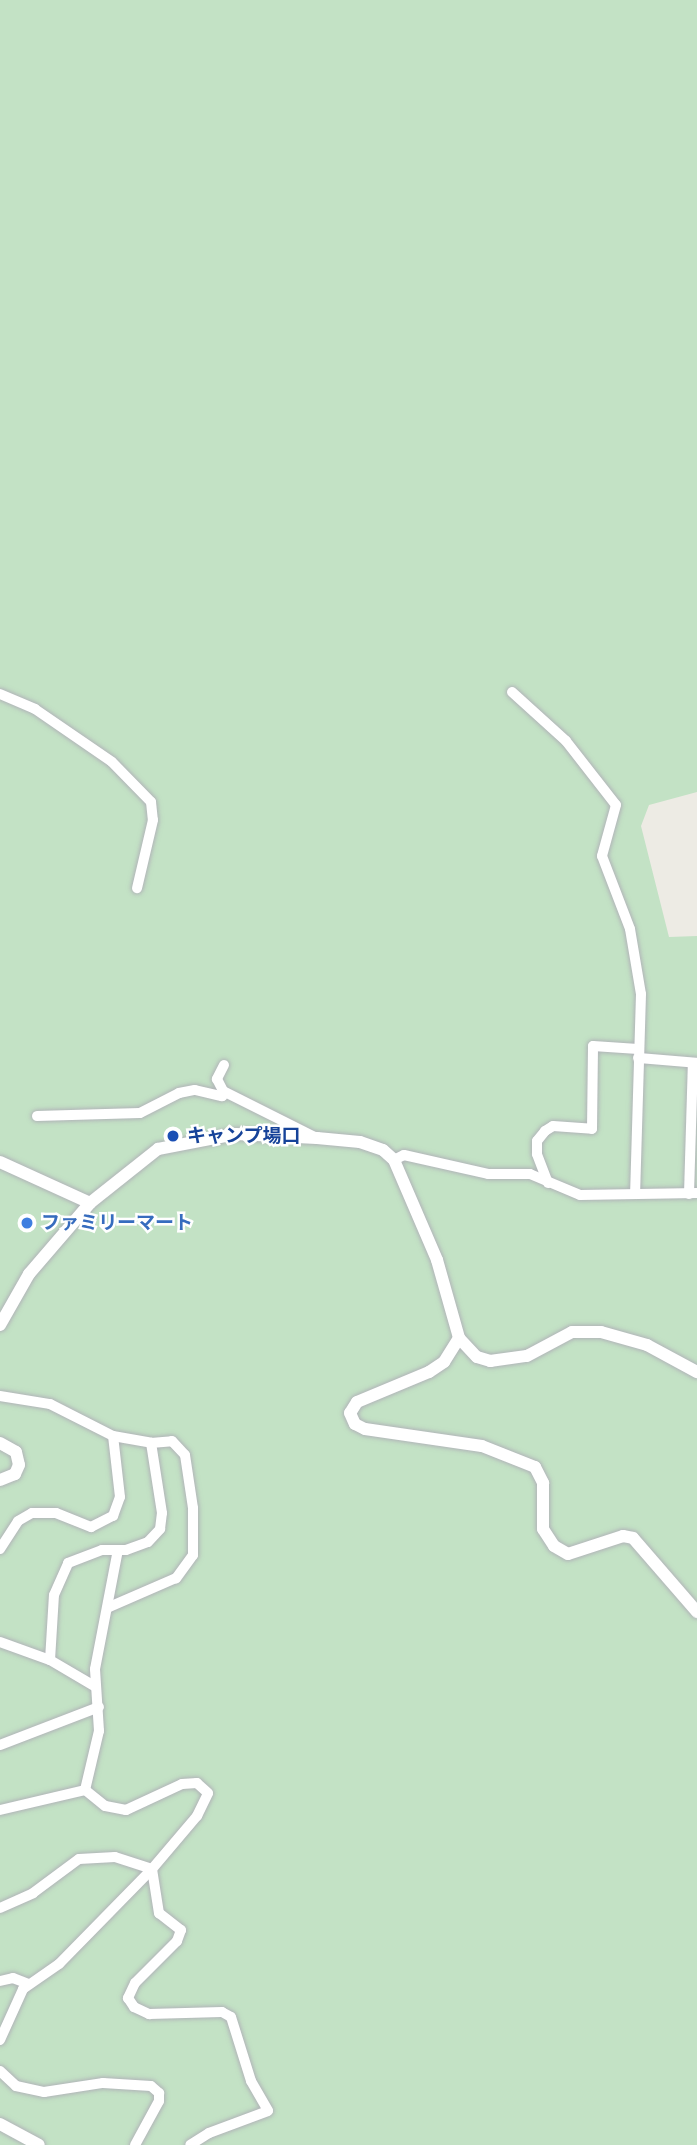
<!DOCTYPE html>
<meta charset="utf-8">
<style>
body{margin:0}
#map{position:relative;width:697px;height:2145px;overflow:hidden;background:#edebe4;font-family:Figtree,"Noto Sans JP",sans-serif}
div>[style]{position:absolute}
.green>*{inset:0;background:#c3e2c5}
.roads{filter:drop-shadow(0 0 2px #b1b4b8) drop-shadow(0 0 2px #b1b4b8)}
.minor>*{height:10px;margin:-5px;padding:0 5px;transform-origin:5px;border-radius:5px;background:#fff}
.tertiary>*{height:12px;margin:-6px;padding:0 6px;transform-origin:6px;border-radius:6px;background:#fff}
.dots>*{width:19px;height:19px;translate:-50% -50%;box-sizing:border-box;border:4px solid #fff;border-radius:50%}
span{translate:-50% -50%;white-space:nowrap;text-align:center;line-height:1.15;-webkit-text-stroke:5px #fff;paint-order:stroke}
.transit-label{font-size:19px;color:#164399;font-weight:700}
.left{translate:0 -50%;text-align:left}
.shop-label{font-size:19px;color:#366cbe;font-weight:700}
</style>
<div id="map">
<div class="green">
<i style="clip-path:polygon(0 0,697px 0,697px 792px,649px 805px,641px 826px,669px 937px,697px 936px,697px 2145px,0 2145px)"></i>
</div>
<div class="roads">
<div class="minor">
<i style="left:512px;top:692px;width:73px;rotate:42.2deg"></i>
<i style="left:566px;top:741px;width:81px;rotate:52deg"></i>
<i style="left:616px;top:805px;width:53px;rotate:105.4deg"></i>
<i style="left:602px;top:856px;width:78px;rotate:69deg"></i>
<i style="left:630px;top:929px;width:66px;rotate:80.4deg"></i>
<i style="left:641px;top:994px;width:200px;rotate:91.7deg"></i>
<i style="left:0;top:694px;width:38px;rotate:23deg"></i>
<i style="left:35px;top:709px;width:93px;rotate:34.5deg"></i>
<i style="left:112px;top:762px;width:56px;rotate:45.7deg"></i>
<i style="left:151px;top:802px;width:18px;rotate:84deg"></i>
<i style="left:153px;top:820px;width:70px;rotate:103.2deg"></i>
<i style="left:638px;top:1058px;width:59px;rotate:4.8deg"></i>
<i style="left:224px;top:1065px;width:16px;rotate:117deg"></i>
<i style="left:217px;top:1079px;width:13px;rotate:63deg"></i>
<i style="left:223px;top:1091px;width:103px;rotate:26.6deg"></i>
<i style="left:37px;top:1116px;width:103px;rotate:-1.7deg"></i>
<i style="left:140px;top:1113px;width:44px;rotate:-27.1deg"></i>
<i style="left:179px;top:1093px;width:16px;rotate:-11deg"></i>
<i style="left:195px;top:1090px;width:28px;rotate:13deg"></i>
<i style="left:222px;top:1096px;width:5px;rotate:-79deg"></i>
<i style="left:394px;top:1160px;width:11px;rotate:-27deg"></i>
<i style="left:404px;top:1155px;width:86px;rotate:12.7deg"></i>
<i style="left:488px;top:1174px;width:42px"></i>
<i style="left:530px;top:1174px;width:54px;rotate:22.8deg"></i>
<i style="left:580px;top:1195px;width:117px;rotate:-1deg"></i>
<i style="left:548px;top:1183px;width:31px;rotate:-111deg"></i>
<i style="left:537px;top:1154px;width:13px;rotate:-90deg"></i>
<i style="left:537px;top:1141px;width:13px;rotate:-51deg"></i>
<i style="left:545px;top:1131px;width:9px;rotate:-32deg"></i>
<i style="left:553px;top:1126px;width:39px;rotate:4deg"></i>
<i style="left:592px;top:1129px;width:83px;rotate:-89.3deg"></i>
<i style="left:593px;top:1046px;width:45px;rotate:3.8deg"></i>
<i style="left:689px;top:1194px;width:131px;rotate:-88.3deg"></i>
<i style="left:0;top:1396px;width:51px;rotate:9.1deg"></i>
<i style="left:50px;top:1404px;width:71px;rotate:26.9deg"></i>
<i style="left:113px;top:1436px;width:39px;rotate:10deg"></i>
<i style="left:151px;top:1443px;width:21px;rotate:-5deg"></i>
<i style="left:172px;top:1441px;width:19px;rotate:47deg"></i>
<i style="left:185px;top:1455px;width:54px;rotate:81.4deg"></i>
<i style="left:193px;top:1508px;width:47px;rotate:90deg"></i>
<i style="left:193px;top:1555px;width:29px;rotate:126deg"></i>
<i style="left:176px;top:1578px;width:75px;rotate:156.5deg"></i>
<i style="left:0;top:1549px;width:33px;rotate:-57deg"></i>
<i style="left:18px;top:1521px;width:16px;rotate:-30deg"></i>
<i style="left:32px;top:1513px;width:24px"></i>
<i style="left:56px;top:1513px;width:38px;rotate:22deg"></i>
<i style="left:91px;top:1527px;width:25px;rotate:-27deg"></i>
<i style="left:113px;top:1516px;width:20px;rotate:-70deg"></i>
<i style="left:120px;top:1497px;width:61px;rotate:-96.5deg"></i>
<i style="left:0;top:1642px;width:53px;rotate:19.8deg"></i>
<i style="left:50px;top:1660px;width:53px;rotate:30.4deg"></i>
<i style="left:50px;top:1660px;width:65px;rotate:-86.5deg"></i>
<i style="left:54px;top:1595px;width:35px;rotate:-66deg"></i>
<i style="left:68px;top:1563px;width:36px;rotate:-21deg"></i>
<i style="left:102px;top:1550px;width:24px"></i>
<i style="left:126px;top:1550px;width:23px;rotate:-20deg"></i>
<i style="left:148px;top:1542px;width:18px;rotate:-47deg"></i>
<i style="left:160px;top:1529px;width:16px;rotate:-83deg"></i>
<i style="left:162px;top:1513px;width:71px;rotate:-98.9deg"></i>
<i style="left:0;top:1745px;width:106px;rotate:-21deg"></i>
<i style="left:85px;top:1790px;width:61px;rotate:-76.7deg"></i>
<i style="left:99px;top:1731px;width:62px;rotate:-93.7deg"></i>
<i style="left:95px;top:1669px;width:121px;rotate:-79.1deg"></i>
<i style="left:0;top:1810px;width:87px;rotate:-13.2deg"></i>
<i style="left:152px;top:1869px;width:45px;rotate:81deg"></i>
<i style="left:159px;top:1913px;width:28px;rotate:38deg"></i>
<i style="left:181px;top:1930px;width:12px;rotate:110deg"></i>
<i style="left:177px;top:1941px;width:59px;rotate:135deg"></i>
<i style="left:135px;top:1983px;width:17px;rotate:115deg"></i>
<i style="left:128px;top:1998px;width:11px;rotate:56deg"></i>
<i style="left:134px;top:2007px;width:17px;rotate:25deg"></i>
<i style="left:149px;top:2014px;width:73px;rotate:-1.6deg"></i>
<i style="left:222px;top:2012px;width:10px;rotate:29deg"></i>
<i style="left:231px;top:2017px;width:67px;rotate:72.6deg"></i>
<i style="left:251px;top:2081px;width:34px;rotate:60deg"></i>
<i style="left:268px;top:2111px;width:63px;rotate:159.6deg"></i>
<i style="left:209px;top:2133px;width:22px;rotate:148deg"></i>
<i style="left:0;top:1908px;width:36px;rotate:-24deg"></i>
<i style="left:33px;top:1893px;width:57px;rotate:-36.5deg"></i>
<i style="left:79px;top:1859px;width:36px;rotate:-3deg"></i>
<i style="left:115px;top:1857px;width:39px;rotate:18deg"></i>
<i style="left:0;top:1981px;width:13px;rotate:-13deg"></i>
<i style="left:13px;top:1978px;width:17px;rotate:21deg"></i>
<i style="left:0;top:2040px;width:56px;rotate:-65.7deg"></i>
<i style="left:23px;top:1989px;width:44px;rotate:-34.8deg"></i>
<i style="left:59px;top:1964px;width:133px;rotate:-45.6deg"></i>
<i style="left:152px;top:1869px;width:70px;rotate:-49.7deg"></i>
<i style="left:197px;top:1816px;width:25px;rotate:-64deg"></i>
<i style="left:208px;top:1793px;width:15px;rotate:-138deg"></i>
<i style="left:197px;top:1783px;width:15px;rotate:176deg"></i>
<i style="left:182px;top:1784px;width:62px;rotate:155.1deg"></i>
<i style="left:126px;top:1810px;width:21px;rotate:-169deg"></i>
<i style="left:105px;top:1806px;width:26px;rotate:-141deg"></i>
<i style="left:0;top:2071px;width:22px;rotate:43deg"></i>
<i style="left:16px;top:2086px;width:29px;rotate:12deg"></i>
<i style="left:44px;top:2092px;width:60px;rotate:-8.7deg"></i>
<i style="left:103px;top:2083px;width:48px;rotate:3.6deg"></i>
<i style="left:151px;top:2086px;width:11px;rotate:41deg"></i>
<i style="left:159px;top:2093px;width:8px;rotate:90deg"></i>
<i style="left:159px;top:2101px;width:50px;rotate:118.6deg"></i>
</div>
<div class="tertiary">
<i style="left:0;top:1162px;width:99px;rotate:24.5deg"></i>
<i style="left:0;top:1325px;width:59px;rotate:-60.4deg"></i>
<i style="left:29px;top:1274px;width:94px;rotate:-49.3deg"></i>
<i style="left:90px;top:1203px;width:87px;rotate:-38.5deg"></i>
<i style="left:158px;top:1149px;width:79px;rotate:-10.9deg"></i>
<i style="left:236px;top:1134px;width:81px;rotate:2.8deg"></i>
<i style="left:317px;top:1138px;width:43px;rotate:5.3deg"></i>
<i style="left:360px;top:1142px;width:24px;rotate:19deg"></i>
<i style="left:383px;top:1150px;width:15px;rotate:42deg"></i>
<i style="left:394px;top:1160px;width:109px;rotate:66.7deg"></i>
<i style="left:437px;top:1260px;width:81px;rotate:74.2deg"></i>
<i style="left:459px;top:1338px;width:26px;rotate:47deg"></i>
<i style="left:477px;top:1357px;width:14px;rotate:17deg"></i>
<i style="left:490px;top:1361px;width:37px;rotate:-8deg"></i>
<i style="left:527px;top:1356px;width:51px;rotate:-28.1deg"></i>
<i style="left:572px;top:1332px;width:29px"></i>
<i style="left:601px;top:1332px;width:48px;rotate:15.8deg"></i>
<i style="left:647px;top:1345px;width:57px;rotate:28.4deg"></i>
<i style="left:459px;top:1338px;width:28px;rotate:122deg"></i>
<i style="left:444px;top:1362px;width:18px;rotate:146deg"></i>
<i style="left:429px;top:1372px;width:78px;rotate:157.4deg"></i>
<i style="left:357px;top:1402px;width:13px;rotate:122deg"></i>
<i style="left:350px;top:1413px;width:12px;rotate:66deg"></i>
<i style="left:355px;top:1424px;width:11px;rotate:27deg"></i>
<i style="left:365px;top:1429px;width:118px;rotate:8.3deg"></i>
<i style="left:482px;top:1446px;width:57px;rotate:21.6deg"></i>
<i style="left:535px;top:1467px;width:18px;rotate:63deg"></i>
<i style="left:543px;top:1483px;width:46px;rotate:90deg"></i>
<i style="left:543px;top:1529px;width:20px;rotate:57deg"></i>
<i style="left:554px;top:1546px;width:16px;rotate:30deg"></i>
<i style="left:568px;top:1554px;width:58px;rotate:-18.1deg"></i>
<i style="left:623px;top:1536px;width:10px;rotate:11deg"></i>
<i style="left:633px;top:1538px;width:98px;rotate:49.1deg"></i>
<i style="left:0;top:1443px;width:18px;rotate:29deg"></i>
<i style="left:16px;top:1452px;width:13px;rotate:77deg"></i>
<i style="left:19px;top:1465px;width:10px;rotate:114deg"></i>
<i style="left:15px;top:1474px;width:16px;rotate:158deg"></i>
<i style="left:0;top:2124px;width:44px;rotate:28.3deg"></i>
</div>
</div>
<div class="dots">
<i style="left:173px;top:1136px;background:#1a4fb4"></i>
<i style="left:27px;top:1223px;background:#3f7fe0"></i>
</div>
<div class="transit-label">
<span class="left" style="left:187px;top:1136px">キャンプ場口</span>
</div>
<div class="shop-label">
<span class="left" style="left:41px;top:1223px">ファミリーマート</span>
</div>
</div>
